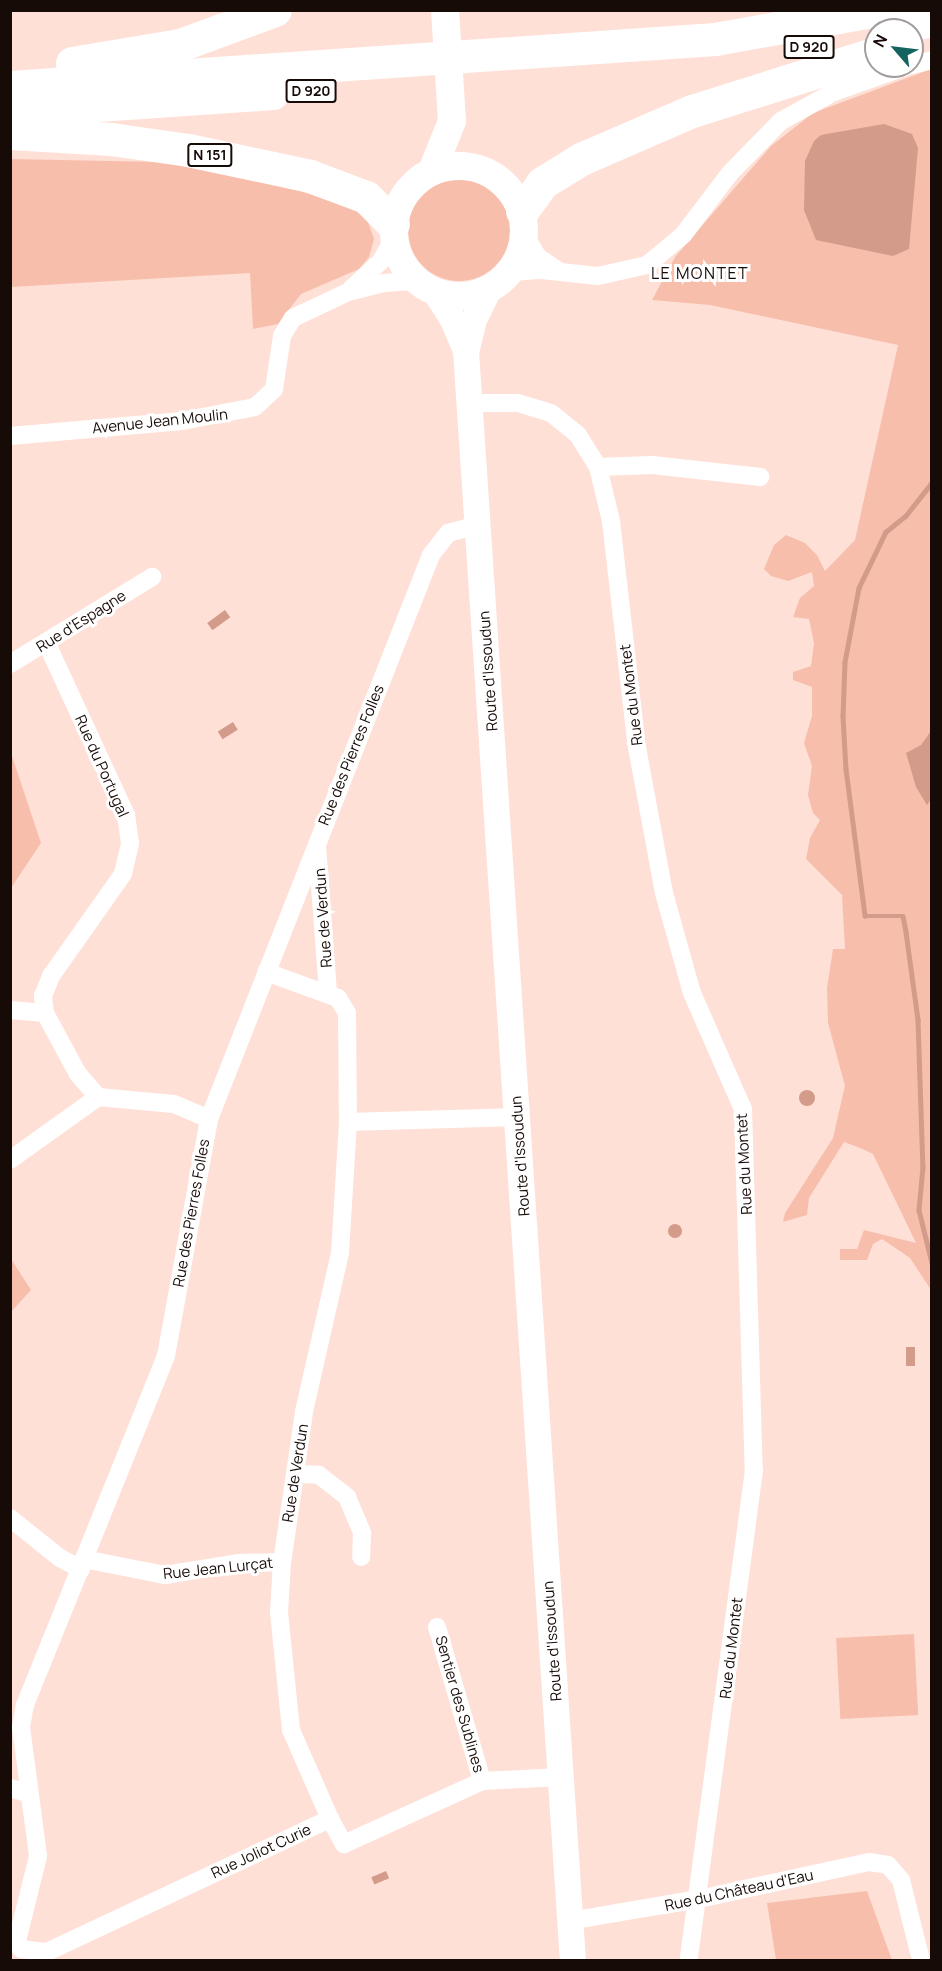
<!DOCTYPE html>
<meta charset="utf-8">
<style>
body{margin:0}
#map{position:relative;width:942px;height:1971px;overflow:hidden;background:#ffe0d7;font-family:Manrope,sans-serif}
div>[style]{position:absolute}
.green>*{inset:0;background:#f8beac;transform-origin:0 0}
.round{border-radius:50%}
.water>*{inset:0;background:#d39b8a;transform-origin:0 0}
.stream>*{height:4.5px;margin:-2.25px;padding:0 2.25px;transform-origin:2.25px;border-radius:2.25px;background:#d39b8a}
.street>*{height:18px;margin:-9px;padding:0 9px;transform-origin:9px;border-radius:9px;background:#fff}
.secondary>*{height:26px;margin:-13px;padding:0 13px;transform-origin:13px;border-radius:13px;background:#fff}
.primary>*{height:28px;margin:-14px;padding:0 14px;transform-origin:14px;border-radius:14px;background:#fff}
.primary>.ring{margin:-14px;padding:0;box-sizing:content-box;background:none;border:28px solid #fff;border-radius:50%}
.highway>*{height:33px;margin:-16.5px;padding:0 16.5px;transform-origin:16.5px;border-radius:16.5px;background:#fff}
span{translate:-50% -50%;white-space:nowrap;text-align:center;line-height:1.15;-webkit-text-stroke:6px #fff;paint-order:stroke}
.shield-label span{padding:2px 4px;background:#fff;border:2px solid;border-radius:4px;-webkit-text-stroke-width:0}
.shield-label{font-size:14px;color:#170b08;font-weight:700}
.street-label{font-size:15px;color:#170b08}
.neighbourhood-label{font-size:16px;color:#170b08;letter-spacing:1.5px}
.frame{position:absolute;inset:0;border:12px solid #170b08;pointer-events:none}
.north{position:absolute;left:864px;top:18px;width:60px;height:60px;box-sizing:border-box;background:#fff;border:2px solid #a29d9c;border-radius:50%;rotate:298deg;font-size:16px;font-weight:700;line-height:24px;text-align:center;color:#170b08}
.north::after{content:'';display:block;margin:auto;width:21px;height:27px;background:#15635e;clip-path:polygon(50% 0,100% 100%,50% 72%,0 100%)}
</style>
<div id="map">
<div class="green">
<i style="clip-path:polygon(931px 69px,931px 1290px,910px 1258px,882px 1239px,873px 1244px,867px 1260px,840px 1260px,840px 1249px,857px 1249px,864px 1230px,916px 1243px,873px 1154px,860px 1148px,844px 1142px,809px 1198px,807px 1215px,783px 1222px,785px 1213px,833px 1138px,843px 1094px,845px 1086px,828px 1023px,827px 988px,833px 949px,845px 949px,842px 895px,806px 859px,810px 838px,820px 820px,813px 813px,808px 795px,812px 766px,804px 743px,812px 716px,812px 687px,793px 680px,793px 672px,811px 666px,814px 643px,809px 619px,793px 617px,800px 598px,814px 586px,812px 572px,788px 581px,771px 576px,764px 569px,774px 545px,786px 535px,805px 543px,817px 555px,825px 571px,855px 540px,898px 345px,710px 305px,652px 300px,675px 257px,771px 146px,813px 113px)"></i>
<i style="clip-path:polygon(10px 159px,162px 162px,289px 187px,365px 213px,374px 239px,369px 257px,359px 269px,301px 294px,278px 324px,253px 329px,250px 273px,11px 287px)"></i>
<i class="round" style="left:408px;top:179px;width:102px;height:102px"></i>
<i style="clip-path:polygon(10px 750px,41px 843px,11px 888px,10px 888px)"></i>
<i style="clip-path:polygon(11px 1259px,31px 1290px,11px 1312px,10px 1259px)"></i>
<i style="left:914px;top:1634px;width:81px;height:78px;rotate:87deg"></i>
<i style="clip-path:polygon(867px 1891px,892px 1960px,776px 1960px,767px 1903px)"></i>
</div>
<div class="water">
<i style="clip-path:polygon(884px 124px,912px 134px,918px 148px,909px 249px,893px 256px,816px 240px,804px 210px,805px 161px,814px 141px,821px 135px)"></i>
<i style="left:225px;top:610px;width:9px;height:22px;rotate:54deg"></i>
<i style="left:233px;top:722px;width:9px;height:18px;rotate:58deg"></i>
<i style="clip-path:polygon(931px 731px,931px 799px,927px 805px,916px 787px,906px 753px,921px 745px)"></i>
<i class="round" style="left:799px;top:1090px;width:16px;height:16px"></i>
<i class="round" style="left:668px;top:1224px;width:14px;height:14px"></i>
<i style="left:906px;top:1347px;width:9px;height:19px"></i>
<i style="left:386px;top:1871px;width:8px;height:16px;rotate:67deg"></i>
</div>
<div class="stream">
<i style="left:932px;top:483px;width:42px;rotate:128.2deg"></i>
<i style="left:906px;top:516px;width:26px;rotate:141deg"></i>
<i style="left:886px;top:532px;width:62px;rotate:115.7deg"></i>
<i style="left:859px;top:588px;width:75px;rotate:100.7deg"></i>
<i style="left:845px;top:662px;width:54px;rotate:92.1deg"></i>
<i style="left:843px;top:716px;width:53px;rotate:86.8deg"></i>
<i style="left:846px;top:769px;width:148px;rotate:82.6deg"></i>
<i style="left:865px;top:916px;width:38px"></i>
<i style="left:903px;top:916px;width:16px;rotate:79deg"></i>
<i style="left:906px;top:932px;width:89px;rotate:82.2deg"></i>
<i style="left:918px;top:1020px;width:147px;rotate:88.1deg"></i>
<i style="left:923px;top:1167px;width:43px;rotate:95.3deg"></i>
<i style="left:919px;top:1210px;width:55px;rotate:76.2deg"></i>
</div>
<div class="street">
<i style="left:912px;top:65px;width:21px;rotate:-14deg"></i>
<i style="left:524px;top:234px;width:27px;rotate:59deg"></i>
<i style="left:538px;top:257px;width:23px;rotate:34deg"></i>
<i style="left:510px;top:272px;width:32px;rotate:-4deg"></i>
<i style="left:542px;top:270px;width:56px;rotate:6.1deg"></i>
<i style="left:598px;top:276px;width:50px;rotate:-12.7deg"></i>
<i style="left:647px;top:265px;width:47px;rotate:-39.8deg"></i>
<i style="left:683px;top:235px;width:78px;rotate:-52.8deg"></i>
<i style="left:730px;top:173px;width:73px;rotate:-45.6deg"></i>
<i style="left:781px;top:121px;width:60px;rotate:-28.7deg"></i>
<i style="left:834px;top:92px;width:78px;rotate:-19.4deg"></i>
<i style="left:351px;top:289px;width:41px;rotate:-43deg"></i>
<i style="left:381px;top:261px;width:25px;rotate:-61deg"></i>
<i style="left:469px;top:403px;width:49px"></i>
<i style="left:518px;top:403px;width:34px;rotate:17deg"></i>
<i style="left:551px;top:413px;width:35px;rotate:39deg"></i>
<i style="left:578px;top:435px;width:38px;rotate:58deg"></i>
<i style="left:598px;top:467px;width:56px;rotate:76.5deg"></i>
<i style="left:611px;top:521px;width:222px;rotate:83.5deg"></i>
<i style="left:636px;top:742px;width:154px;rotate:79.5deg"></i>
<i style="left:664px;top:893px;width:104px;rotate:74.4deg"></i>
<i style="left:692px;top:993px;width:127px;rotate:66.3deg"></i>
<i style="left:743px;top:1109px;width:361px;rotate:88.3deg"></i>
<i style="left:754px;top:1470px;width:494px;rotate:97.6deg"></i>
<i style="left:10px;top:436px;width:173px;rotate:-5deg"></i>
<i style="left:182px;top:421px;width:74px;rotate:-10.9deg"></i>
<i style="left:255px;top:407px;width:26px;rotate:-43deg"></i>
<i style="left:274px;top:389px;width:54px;rotate:-81.4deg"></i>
<i style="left:282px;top:336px;width:21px;rotate:-59deg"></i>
<i style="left:293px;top:318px;width:61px;rotate:-25.3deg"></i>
<i style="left:348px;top:292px;width:37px;rotate:-14deg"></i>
<i style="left:384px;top:283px;width:32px;rotate:-4deg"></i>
<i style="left:598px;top:467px;width:54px;rotate:-2.1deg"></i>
<i style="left:652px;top:465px;width:109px;rotate:6.3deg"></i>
<i style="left:10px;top:664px;width:167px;rotate:-31.5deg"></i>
<i style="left:317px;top:846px;width:148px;rotate:85.7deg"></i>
<i style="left:266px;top:972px;width:77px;rotate:19.9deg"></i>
<i style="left:338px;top:998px;width:17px;rotate:59deg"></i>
<i style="left:347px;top:1013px;width:109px;rotate:89.5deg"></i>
<i style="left:348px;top:1122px;width:131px;rotate:93.5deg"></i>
<i style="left:340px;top:1253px;width:163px;rotate:102.8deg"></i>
<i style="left:304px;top:1412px;width:152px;rotate:98.3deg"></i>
<i style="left:282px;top:1562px;width:50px;rotate:93.4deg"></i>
<i style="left:279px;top:1612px;width:119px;rotate:84.2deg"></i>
<i style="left:291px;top:1730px;width:97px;rotate:66.3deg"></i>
<i style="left:10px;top:1010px;width:35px;rotate:5deg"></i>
<i style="left:45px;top:1013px;width:69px;rotate:61.6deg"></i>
<i style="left:78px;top:1074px;width:30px;rotate:49deg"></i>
<i style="left:98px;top:1097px;width:76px;rotate:5.3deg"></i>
<i style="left:174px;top:1104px;width:38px;rotate:23deg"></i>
<i style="left:45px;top:1013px;width:17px;rotate:-97deg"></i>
<i style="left:43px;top:996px;width:22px;rotate:-68deg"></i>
<i style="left:51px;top:976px;width:125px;rotate:-54.8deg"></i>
<i style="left:123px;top:874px;width:32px;rotate:-77deg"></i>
<i style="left:130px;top:843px;width:28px;rotate:-98deg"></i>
<i style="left:126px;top:815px;width:188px;rotate:-114.8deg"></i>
<i style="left:348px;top:1122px;width:169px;rotate:-1.7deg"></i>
<i style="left:10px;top:1160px;width:108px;rotate:-35.6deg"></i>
<i style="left:295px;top:1474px;width:24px;rotate:2deg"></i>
<i style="left:319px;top:1475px;width:36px;rotate:38deg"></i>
<i style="left:347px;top:1497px;width:39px;rotate:67deg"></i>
<i style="left:362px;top:1533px;width:24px;rotate:92deg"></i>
<i style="left:10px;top:1518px;width:64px;rotate:38.7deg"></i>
<i style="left:60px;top:1558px;width:24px;rotate:28deg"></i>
<i style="left:84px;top:1559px;width:83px;rotate:11.2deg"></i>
<i style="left:165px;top:1575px;width:74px;rotate:-9.3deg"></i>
<i style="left:238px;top:1563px;width:44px;rotate:-1.3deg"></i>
<i style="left:437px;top:1627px;width:160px;rotate:73.7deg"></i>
<i style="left:10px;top:1788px;width:19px;rotate:16deg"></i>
<i style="left:569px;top:1921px;width:132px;rotate:-9.6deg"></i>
<i style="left:699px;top:1899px;width:174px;rotate:-12.3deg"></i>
<i style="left:869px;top:1862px;width:19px;rotate:9deg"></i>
<i style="left:888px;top:1865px;width:20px;rotate:49deg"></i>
<i style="left:901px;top:1880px;width:82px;rotate:76deg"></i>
<i style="left:17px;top:1941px;width:88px;rotate:-76.1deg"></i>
<i style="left:38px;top:1856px;width:130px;rotate:-97.5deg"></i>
<i style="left:21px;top:1727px;width:22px;rotate:-80deg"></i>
<i style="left:25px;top:1705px;width:376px;rotate:-68deg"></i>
<i style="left:166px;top:1356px;width:241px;rotate:-79.7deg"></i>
<i style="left:209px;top:1119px;width:606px;rotate:-68.51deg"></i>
<i style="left:431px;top:555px;width:28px;rotate:-52deg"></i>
<i style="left:448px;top:533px;width:31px;rotate:-15deg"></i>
<i style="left:21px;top:1949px;width:26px;rotate:7deg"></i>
<i style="left:47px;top:1952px;width:313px;rotate:-25.2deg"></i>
<i style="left:330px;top:1819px;width:29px;rotate:61deg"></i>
<i style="left:344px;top:1844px;width:152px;rotate:-24.5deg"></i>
<i style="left:482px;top:1781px;width:79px;rotate:-2.9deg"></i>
</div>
<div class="secondary">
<i style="left:489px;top:289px;width:34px;rotate:116deg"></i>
<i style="left:474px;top:320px;width:32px;rotate:104deg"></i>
<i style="left:466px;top:351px;width:1613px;rotate:86.2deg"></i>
<i style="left:435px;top:292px;width:33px;rotate:57deg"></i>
<i style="left:453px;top:320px;width:34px;rotate:67deg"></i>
</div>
<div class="primary">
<i class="ring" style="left:394px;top:166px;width:102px;height:102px"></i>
<i style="left:432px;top:171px;width:54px;rotate:-68.2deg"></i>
<i style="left:452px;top:121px;width:111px;rotate:-93.6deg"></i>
</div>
<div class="highway">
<i style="left:888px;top:30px;width:45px;rotate:-12.8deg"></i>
<i style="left:72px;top:63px;width:109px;rotate:-9.5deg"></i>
<i style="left:180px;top:45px;width:101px;rotate:-20.2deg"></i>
<i style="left:10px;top:87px;width:707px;rotate:-3.89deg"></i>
<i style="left:715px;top:39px;width:165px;rotate:-10.1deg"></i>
<i style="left:10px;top:111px;width:263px;rotate:-3.9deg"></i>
<i style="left:10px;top:133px;width:101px;rotate:3.4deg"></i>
<i style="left:111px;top:139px;width:78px;rotate:8.1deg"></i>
<i style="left:188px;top:150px;width:125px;rotate:12deg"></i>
<i style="left:310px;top:176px;width:60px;rotate:20.6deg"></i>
<i style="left:366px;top:197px;width:38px;rotate:45deg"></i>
<i style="left:522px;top:211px;width:34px;rotate:-54deg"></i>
<i style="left:542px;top:183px;width:46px;rotate:-31.6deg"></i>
<i style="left:581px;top:159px;width:121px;rotate:-23.4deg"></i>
<i style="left:692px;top:111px;width:193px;rotate:-17.5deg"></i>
</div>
<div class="shield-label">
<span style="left:809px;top:47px">D 920</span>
<span style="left:311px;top:91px">D 920</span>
<span style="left:210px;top:155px">N 151</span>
</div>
<div class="street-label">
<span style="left:160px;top:421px;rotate:-6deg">Avenue Jean Moulin</span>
<span style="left:81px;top:621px;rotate:-32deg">Rue d'Espagne</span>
<span style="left:488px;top:671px;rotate:-94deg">Route d'Issoudun</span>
<span style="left:631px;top:695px;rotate:-97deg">Rue du Montet</span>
<span style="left:351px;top:755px;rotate:-68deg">Rue des Pierres Folles</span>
<span style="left:102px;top:766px;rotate:66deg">Rue du Portugal</span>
<span style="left:323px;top:918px;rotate:-94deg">Rue de Verdun</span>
<span style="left:520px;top:1156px;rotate:-94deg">Route d'Issoudun</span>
<span style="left:744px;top:1164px;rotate:-93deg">Rue du Montet</span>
<span style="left:191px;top:1213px;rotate:-80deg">Rue des Pierres Folles</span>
<span style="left:295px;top:1473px;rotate:-81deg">Rue de Verdun</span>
<span style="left:218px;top:1568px;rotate:-6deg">Rue Jean Lurçat</span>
<span style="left:552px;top:1641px;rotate:-94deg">Route d'Issoudun</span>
<span style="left:731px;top:1648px;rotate:-83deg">Rue du Montet</span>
<span style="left:460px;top:1704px;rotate:74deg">Sentier des Sublines</span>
<span style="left:261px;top:1851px;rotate:-25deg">Rue Joliot Curie</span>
<span style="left:739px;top:1890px;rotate:-12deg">Rue du Château d'Eau</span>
</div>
<div class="neighbourhood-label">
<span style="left:700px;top:273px">LE MONTET</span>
</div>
<div class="frame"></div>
<div class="north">N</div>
</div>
